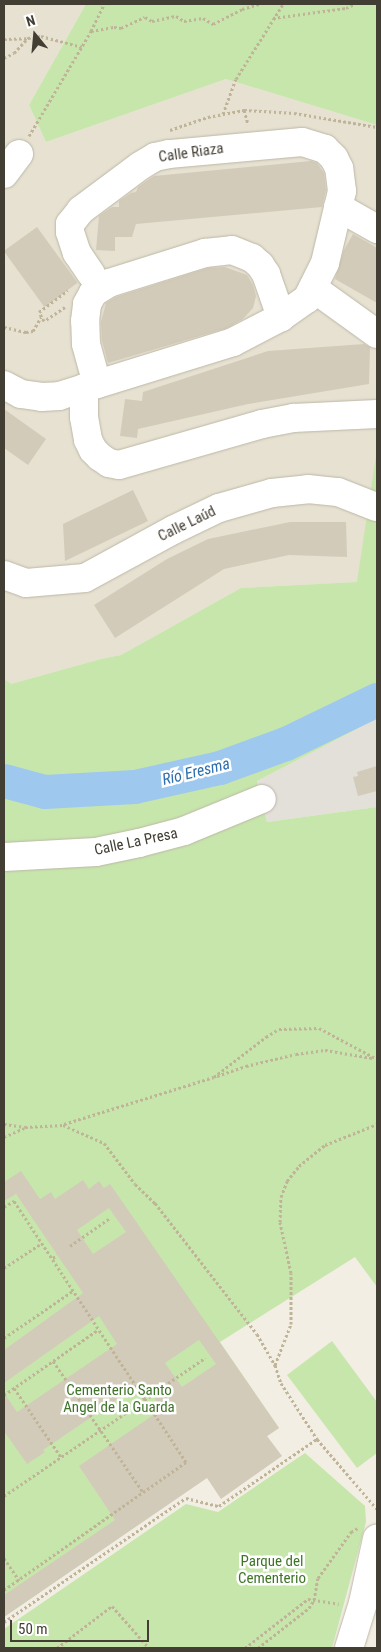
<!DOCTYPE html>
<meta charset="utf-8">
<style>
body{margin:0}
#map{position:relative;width:381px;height:1652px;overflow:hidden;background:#f2eee3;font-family:"Roboto Condensed",sans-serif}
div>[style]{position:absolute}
.residential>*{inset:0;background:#e6e1d1}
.industrial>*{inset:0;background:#e3dfd9}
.green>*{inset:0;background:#c7e6ac}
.river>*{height:34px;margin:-17px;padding:0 17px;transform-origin:17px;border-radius:17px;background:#9fc8ef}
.building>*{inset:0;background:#d3cbb9;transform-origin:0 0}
.path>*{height:3px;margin-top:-1.5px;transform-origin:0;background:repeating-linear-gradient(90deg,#bfb497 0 2.5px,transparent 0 5px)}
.roads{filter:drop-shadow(0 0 1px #bdb7a6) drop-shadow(0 0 1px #bdb7a6)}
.minor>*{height:28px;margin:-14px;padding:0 14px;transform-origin:14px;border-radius:14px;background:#fff}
span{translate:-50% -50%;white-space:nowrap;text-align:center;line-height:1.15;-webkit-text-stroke:5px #fff;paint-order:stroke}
.street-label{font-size:15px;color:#433e34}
.park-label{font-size:15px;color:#3f7428}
.water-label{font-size:16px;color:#2e6eae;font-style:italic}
.frame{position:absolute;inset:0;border:5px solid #433e34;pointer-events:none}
.north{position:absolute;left:10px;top:10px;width:50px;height:50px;-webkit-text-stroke:4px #fff;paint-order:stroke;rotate:343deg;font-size:14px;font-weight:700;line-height:20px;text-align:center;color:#433e34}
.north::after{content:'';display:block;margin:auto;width:18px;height:22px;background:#433e34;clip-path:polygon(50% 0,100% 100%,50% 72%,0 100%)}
.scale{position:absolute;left:10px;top:1620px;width:139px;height:22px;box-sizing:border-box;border:2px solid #433e34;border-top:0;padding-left:6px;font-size:15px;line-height:18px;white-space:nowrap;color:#433e34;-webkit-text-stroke:4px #fff;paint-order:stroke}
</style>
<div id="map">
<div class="residential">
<i style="clip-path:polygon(4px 4px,86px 4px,29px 105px,46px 142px,226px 79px,377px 125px,377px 448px,358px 582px,241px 588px,121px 655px,101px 659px,4px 686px)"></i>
</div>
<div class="industrial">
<i style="clip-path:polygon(377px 717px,377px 807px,267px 822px,257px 781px,357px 729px)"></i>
</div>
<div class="green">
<i style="clip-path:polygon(86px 4px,377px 4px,377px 125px,226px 79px,46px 142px,29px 105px)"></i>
<i style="clip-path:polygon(377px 448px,377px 717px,357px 729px,257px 781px,267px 822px,377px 807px,377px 1287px,355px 1257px,220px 1342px,279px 1428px,4px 1617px,4px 679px,11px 684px,101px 659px,121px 655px,241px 588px,357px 582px)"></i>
<i style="clip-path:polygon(332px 1341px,377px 1402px,377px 1453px,357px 1468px,287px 1375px)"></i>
<i style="clip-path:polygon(305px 1453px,365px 1506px,366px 1522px,332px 1648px,4px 1648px,4px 1629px,186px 1504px,218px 1512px)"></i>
</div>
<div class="river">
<i style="left:4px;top:781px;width:42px;rotate:15deg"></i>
<i style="left:45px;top:792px;width:90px;rotate:-3.2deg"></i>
<i style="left:135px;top:787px;width:87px;rotate:-12.6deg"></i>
<i style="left:220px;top:768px;width:70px;rotate:-20deg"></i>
<i style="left:286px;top:744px;width:101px;rotate:-25.8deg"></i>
</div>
<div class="building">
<i style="clip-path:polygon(311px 161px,317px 163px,324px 173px,326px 190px,322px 207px,136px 224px,132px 237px,115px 237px,115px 251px,96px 250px,99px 216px,112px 207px,119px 207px,119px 201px,131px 193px,136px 192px,138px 187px,154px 176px)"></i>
<i style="left:37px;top:227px;width:69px;height:41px;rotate:54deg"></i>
<i style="clip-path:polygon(353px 234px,377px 248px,377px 303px,335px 279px,344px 250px)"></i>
<i style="clip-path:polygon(225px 267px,247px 275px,253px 285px,256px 296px,253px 308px,243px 319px,227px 328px,108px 363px,102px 341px,101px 322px,106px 303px,116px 297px,208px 268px)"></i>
<i style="clip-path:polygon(364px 344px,370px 347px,369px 384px,248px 404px,138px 429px,137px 438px,120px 436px,125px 399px,142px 401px,143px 392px,268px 351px)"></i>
<i style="clip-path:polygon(4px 409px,46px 439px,28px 465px,4px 448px)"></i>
<i style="clip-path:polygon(133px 490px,148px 521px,65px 561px,63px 524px)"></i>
<i style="clip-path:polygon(290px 522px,346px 522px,347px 557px,289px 555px,224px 569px,115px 638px,94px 605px,167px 559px,208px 539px)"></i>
<i style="clip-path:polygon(377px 766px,377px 791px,358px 796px,353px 777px,358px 776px,357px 772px)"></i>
<i style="clip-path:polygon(evenodd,21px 1171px,40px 1199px,51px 1192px,55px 1199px,83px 1180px,89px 1189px,99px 1181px,104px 1188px,110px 1184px,279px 1428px,267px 1436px,282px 1456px,221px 1499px,207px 1478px,4px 1617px,4px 1595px,115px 1520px,79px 1466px,162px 1409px,143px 1382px,43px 1450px,45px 1452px,27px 1464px,4px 1431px,4px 1393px,17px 1412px,117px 1344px,99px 1316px,4px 1383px,4px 1350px,83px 1293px,16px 1194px,4px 1201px,4px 1182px,21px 1171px,109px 1208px,126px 1232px,93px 1254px,77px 1230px,109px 1208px,21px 1171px,199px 1340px,216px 1364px,182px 1387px,165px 1363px,199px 1340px)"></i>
</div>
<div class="path">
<i style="left:273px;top:18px;width:74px;rotate:-7.8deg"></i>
<i style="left:346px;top:8px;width:10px;rotate:-24deg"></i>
<i style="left:91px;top:31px;width:23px;rotate:-10deg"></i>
<i style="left:114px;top:27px;width:7px;rotate:8deg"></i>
<i style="left:121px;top:28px;width:26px;rotate:-25deg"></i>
<i style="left:145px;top:17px;width:8px;rotate:30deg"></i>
<i style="left:152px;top:21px;width:25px;rotate:-12deg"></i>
<i style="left:176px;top:16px;width:9px;rotate:32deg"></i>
<i style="left:184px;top:21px;width:19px;rotate:-9deg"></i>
<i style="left:203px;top:18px;width:12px;rotate:31deg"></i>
<i style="left:213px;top:24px;width:33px;rotate:-27deg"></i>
<i style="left:242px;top:9px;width:18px;rotate:-16deg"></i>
<i style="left:4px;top:39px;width:24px;rotate:-2deg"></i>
<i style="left:4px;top:58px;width:11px;rotate:-27deg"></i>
<i style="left:14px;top:53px;width:21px;rotate:-47deg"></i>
<i style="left:28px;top:38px;width:13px;rotate:-9deg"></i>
<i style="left:41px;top:36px;width:42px;rotate:15deg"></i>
<i style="left:244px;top:110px;width:15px;rotate:74deg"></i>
<i style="left:223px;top:114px;width:37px;rotate:-70deg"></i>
<i style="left:236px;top:79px;width:89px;rotate:-57.9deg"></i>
<i style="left:170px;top:130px;width:40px;rotate:-18.9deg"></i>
<i style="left:208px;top:117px;width:37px;rotate:-11deg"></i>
<i style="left:244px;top:110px;width:50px;rotate:3.4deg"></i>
<i style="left:294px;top:113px;width:84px;rotate:9.6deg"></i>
<i style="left:29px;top:136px;width:122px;rotate:-59.4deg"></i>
<i style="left:91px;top:31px;width:30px;rotate:-64deg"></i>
<i style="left:65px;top:307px;width:25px;rotate:146deg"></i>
<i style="left:44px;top:321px;width:10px;rotate:-119deg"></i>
<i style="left:39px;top:312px;width:36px;rotate:-37deg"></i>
<i style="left:4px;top:327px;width:23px;rotate:13deg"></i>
<i style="left:26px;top:332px;width:7px;rotate:-8deg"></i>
<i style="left:33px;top:331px;width:16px;rotate:-60deg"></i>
<i style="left:217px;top:1076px;width:31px;rotate:-19deg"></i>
<i style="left:246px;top:1066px;width:51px;rotate:-13.5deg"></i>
<i style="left:296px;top:1054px;width:29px;rotate:-8deg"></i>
<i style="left:325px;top:1050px;width:48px;rotate:9.7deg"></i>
<i style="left:4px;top:1124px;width:21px;rotate:8deg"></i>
<i style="left:25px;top:1127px;width:38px;rotate:-3deg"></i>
<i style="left:63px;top:1125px;width:45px;rotate:23.7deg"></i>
<i style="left:104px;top:1143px;width:51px;rotate:52.9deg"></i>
<i style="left:135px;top:1184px;width:28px;rotate:44deg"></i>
<i style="left:155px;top:1203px;width:166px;rotate:52.1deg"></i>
<i style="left:257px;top:1334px;width:36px;rotate:60deg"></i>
<i style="left:275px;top:1365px;width:19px;rotate:72deg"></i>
<i style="left:281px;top:1383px;width:67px;rotate:57.3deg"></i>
<i style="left:317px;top:1439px;width:92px;rotate:49.4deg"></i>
<i style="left:64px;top:1124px;width:157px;rotate:-17.4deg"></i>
<i style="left:214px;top:1077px;width:66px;rotate:-37.6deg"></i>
<i style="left:266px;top:1037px;width:15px;rotate:-32deg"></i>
<i style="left:279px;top:1029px;width:40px;rotate:-1.4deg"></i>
<i style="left:319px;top:1028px;width:66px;rotate:28.1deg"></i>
<i style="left:4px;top:1137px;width:22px;rotate:-24deg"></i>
<i style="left:4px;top:1207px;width:12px;rotate:-31deg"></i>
<i style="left:14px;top:1201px;width:313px;rotate:56.6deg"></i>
<i style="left:186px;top:1462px;width:223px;rotate:144.9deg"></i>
<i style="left:70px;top:1246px;width:49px;rotate:-35deg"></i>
<i style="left:53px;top:1258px;width:5px;rotate:-37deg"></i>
<i style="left:4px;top:1268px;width:45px;rotate:-33.3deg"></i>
<i style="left:4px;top:1338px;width:85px;rotate:-34.4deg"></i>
<i style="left:53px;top:1361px;width:159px;rotate:55.5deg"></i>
<i style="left:275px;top:1365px;width:44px;rotate:-68.7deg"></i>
<i style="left:291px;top:1324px;width:51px;rotate:-90deg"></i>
<i style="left:291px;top:1273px;width:52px;rotate:-102.2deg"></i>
<i style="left:280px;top:1222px;width:25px;rotate:-88deg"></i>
<i style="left:281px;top:1197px;width:17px;rotate:-69deg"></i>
<i style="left:287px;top:1181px;width:19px;rotate:-51deg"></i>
<i style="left:299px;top:1166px;width:33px;rotate:-39deg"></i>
<i style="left:325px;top:1145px;width:56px;rotate:-22deg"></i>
<i style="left:164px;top:1386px;width:50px;rotate:-34.3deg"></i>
<i style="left:14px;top:1388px;width:83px;rotate:55.7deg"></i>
<i style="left:4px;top:1395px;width:114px;rotate:-34.7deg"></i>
<i style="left:4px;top:1496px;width:179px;rotate:-34.3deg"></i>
<i style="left:4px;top:1558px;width:27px;rotate:56deg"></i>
<i style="left:4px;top:1622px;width:220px;rotate:-34.3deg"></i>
<i style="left:186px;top:1498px;width:34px;rotate:14deg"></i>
<i style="left:219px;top:1506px;width:119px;rotate:-34.4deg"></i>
<i style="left:57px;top:1648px;width:69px;rotate:-37.4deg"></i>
<i style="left:112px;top:1606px;width:56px;rotate:48.6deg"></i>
<i style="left:245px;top:1648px;width:80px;rotate:-37.9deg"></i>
<i style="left:308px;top:1599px;width:31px;rotate:9deg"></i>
<i style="left:258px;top:1648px;width:65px;rotate:-38.1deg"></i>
<i style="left:309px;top:1608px;width:9px;rotate:-58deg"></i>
<i style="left:314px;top:1600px;width:22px;rotate:-80deg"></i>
<i style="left:318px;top:1578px;width:57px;rotate:-54.3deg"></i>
<i style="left:351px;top:1532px;width:8px;rotate:-30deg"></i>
</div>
<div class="roads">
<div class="minor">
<i style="left:4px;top:174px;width:25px;rotate:-53deg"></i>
<i style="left:338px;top:207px;width:45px;rotate:29.4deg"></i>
<i style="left:313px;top:288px;width:79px;rotate:35.7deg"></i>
<i style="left:97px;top:384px;width:41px;rotate:-105.4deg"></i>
<i style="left:86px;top:344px;width:23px;rotate:-92deg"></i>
<i style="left:85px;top:321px;width:17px;rotate:-83deg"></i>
<i style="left:87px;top:304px;width:13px;rotate:-61deg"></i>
<i style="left:93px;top:293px;width:19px;rotate:-32deg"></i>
<i style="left:109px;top:283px;width:101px;rotate:-17.4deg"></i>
<i style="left:205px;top:253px;width:27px;rotate:-6deg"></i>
<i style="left:232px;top:250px;width:22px;rotate:22deg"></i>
<i style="left:252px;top:258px;width:11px;rotate:41deg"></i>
<i style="left:260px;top:265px;width:11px;rotate:56deg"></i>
<i style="left:266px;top:274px;width:46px;rotate:70.8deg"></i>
<i style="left:4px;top:385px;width:19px;rotate:28deg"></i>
<i style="left:21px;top:394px;width:21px;rotate:8deg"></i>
<i style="left:42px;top:397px;width:17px;rotate:-3deg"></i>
<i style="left:59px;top:396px;width:182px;rotate:-17.2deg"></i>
<i style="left:233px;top:342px;width:54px;rotate:-27.5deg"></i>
<i style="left:281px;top:317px;width:32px;rotate:-35deg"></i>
<i style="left:307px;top:299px;width:40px;rotate:-63.4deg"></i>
<i style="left:325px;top:263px;width:74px;rotate:-76.7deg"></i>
<i style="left:342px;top:191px;width:23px;rotate:-97deg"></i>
<i style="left:339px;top:168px;width:11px;rotate:-117deg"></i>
<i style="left:334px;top:158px;width:13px;rotate:-135deg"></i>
<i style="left:325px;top:149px;width:24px;rotate:-163deg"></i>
<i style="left:302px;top:142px;width:134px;rotate:174.8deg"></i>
<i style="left:169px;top:154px;width:14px;rotate:168deg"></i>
<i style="left:155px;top:157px;width:17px;rotate:149deg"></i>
<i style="left:140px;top:166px;width:74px;rotate:143.3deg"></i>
<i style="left:81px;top:210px;width:18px;rotate:128deg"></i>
<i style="left:70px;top:224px;width:8px;rotate:90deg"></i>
<i style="left:70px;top:232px;width:22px;rotate:72deg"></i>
<i style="left:77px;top:253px;width:25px;rotate:56deg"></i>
<i style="left:84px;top:388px;width:29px;rotate:90deg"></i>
<i style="left:84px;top:417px;width:23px;rotate:80deg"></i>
<i style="left:88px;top:440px;width:11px;rotate:63deg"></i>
<i style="left:93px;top:450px;width:10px;rotate:45deg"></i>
<i style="left:100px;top:457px;width:11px;rotate:34deg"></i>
<i style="left:109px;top:463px;width:10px;rotate:11deg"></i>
<i style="left:119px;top:465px;width:149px;rotate:-16deg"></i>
<i style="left:262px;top:424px;width:32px;rotate:-11deg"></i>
<i style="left:293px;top:418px;width:84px;rotate:-2.7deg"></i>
<i style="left:4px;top:575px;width:23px;rotate:20deg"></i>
<i style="left:26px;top:583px;width:59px;rotate:-4.8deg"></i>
<i style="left:85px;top:578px;width:100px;rotate:-28.6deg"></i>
<i style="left:173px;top:530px;width:51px;rotate:-25.6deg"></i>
<i style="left:219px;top:508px;width:55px;rotate:-15.8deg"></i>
<i style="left:272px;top:493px;width:36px;rotate:-6deg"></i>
<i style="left:308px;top:489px;width:30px;rotate:6deg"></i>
<i style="left:338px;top:492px;width:41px;rotate:21.5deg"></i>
<i style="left:4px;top:857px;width:92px;rotate:-3.1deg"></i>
<i style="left:96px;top:852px;width:44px;rotate:-11.8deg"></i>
<i style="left:139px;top:843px;width:47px;rotate:-14.9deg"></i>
<i style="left:184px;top:831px;width:84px;rotate:-22.3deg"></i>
<i style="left:349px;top:1648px;width:47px;rotate:-72.7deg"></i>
<i style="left:363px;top:1603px;width:66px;rotate:-77.7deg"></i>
</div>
</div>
<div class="street-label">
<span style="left:191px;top:153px;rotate:-8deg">Calle Riaza</span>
<span style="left:187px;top:524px;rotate:-26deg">Calle Laúd</span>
<span style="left:136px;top:842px;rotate:-12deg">Calle La Presa</span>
</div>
<div class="park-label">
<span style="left:119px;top:1399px">Cementerio Santo<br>Angel de la Guarda</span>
<span style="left:272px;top:1570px">Parque del<br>Cementerio</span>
</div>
<div class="water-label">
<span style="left:196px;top:772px;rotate:-14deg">Río Eresma</span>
</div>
<div class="frame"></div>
<div class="north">N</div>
<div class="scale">50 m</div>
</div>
